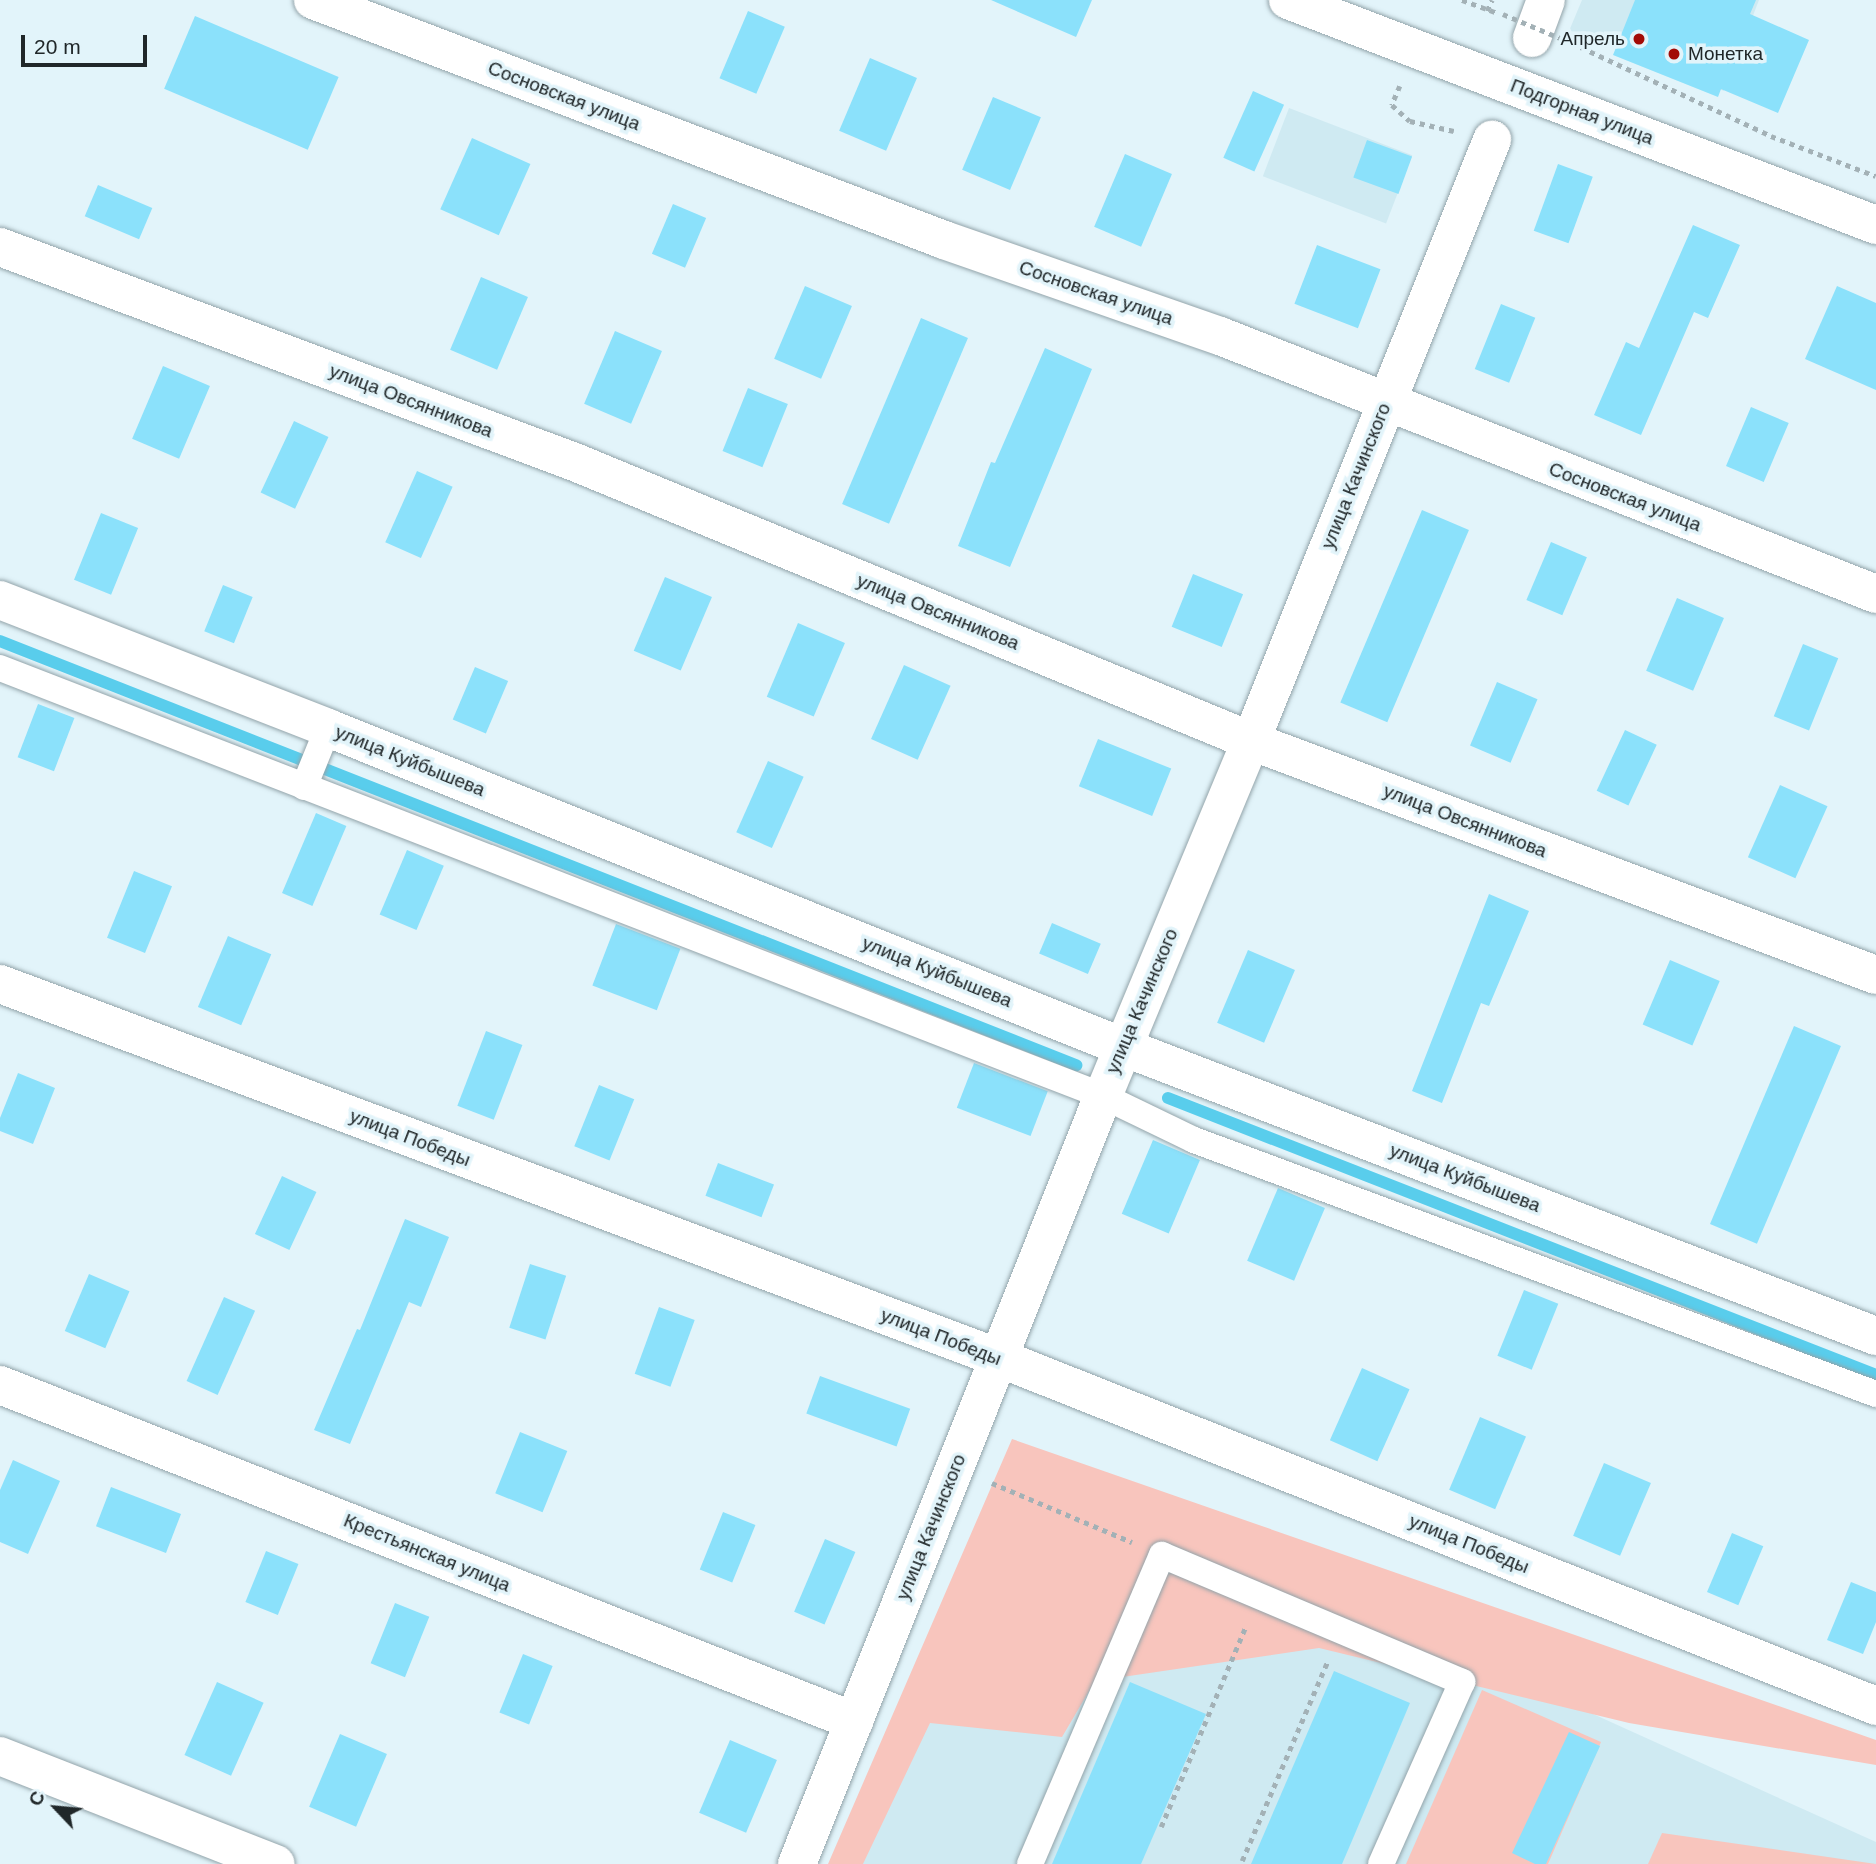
<!DOCTYPE html>
<meta charset="utf-8">
<style>
body{margin:0}
#map{position:relative;width:1876px;height:1864px;overflow:hidden;background:#e2f4fa;font-family:Arial,sans-serif}
div>[style]{position:absolute}
.built>*{inset:0;background:#cfeaf2;transform-origin:0 0}
.green>*{inset:0;background:#f8c5bd}
.stream>*{height:12px;margin:-6px;padding:0 6px;transform-origin:6px;border-radius:6px;background:#59cdec}
.building>*{inset:0;background:#8be1fb;transform-origin:0 0}
.path>*{height:4.5px;margin-top:-2.25px;transform-origin:0;background:repeating-linear-gradient(90deg,#a3b1b6 0 5px,transparent 0 10px)}
.roads{filter:drop-shadow(0 0 2px #93a4aa) drop-shadow(0 0 2px #93a4aa)}
.service>*{height:26px;margin:-13px;padding:0 13px;transform-origin:13px;border-radius:13px;background:#fff}
.minor>*{height:38px;margin:-19px;padding:0 19px;transform-origin:19px;border-radius:19px;background:#fff}
.tertiary>*{height:38px;margin:-19px;padding:0 19px;transform-origin:19px;border-radius:19px;background:#fff}
.path-bridge>*{height:4.5px;margin-top:-2.25px;transform-origin:0;background:repeating-linear-gradient(90deg,#a3b1b6 0 5px,transparent 0 10px)}
.dots>*{width:19px;height:19px;translate:-50% -50%;box-sizing:border-box;border:4px solid #e2f4fa;border-radius:50%}
span{translate:-50% -50%;white-space:nowrap;text-align:center;line-height:1.15;-webkit-text-stroke:7px #e2f4fa;paint-order:stroke}
.poi-label{font-size:19px;color:#202729}
.right{translate:-100% -50%;text-align:right}
.left{translate:0 -50%;text-align:left}
.street-label{font-size:19px;color:#202729}
.north{position:absolute;left:21px;top:1773px;width:70px;height:70px;-webkit-text-stroke:5px #e2f4fa;paint-order:stroke;rotate:296deg;font-size:19px;font-weight:700;line-height:28px;text-align:center;color:#202729}
.north::after{content:'';display:block;margin:auto;width:24px;height:32px;background:#202729;clip-path:polygon(50% 0,100% 100%,50% 72%,0 100%)}
.scale{position:absolute;left:21px;top:35px;width:126px;height:32px;box-sizing:border-box;border:4px solid #202729;border-top:0;padding-left:9px;font-size:21px;line-height:24px;white-space:nowrap;color:#202729;-webkit-text-stroke:5px #e2f4fa;paint-order:stroke}
</style>
<div id="map">
<div class="built">
<i style="clip-path:polygon(1582px 0,1759px 0,1724px 91px,1569px 31px)"></i>
<i style="left:1289px;top:108px;width:132px;height:73px;rotate:21deg"></i>
<i style="clip-path:polygon(1032px 1460px,1876px 1842px,1876px 1864px,860px 1864px)"></i>
</div>
<div class="green">
<i style="clip-path:polygon(1012px 1439px,1876px 1740px,1876px 1765px,1629px 1723px,1319px 1648px,1095px 1681px,1062px 1737px,930px 1723px,863px 1864px,828px 1864px)"></i>
<i style="clip-path:polygon(1482px 1690px,1601px 1742px,1548px 1864px,1406px 1864px)"></i>
<i style="clip-path:polygon(1662px 1833px,1876px 1864px,1648px 1864px)"></i>
</div>
<div class="stream">
<i style="left:0;top:641px;width:1157px;rotate:21.51deg"></i>
<i style="left:1168px;top:1098px;width:760px;rotate:21.37deg"></i>
</div>
<div class="building">
<i style="clip-path:polygon(991px 0,1092px 0,1076px 37px)"></i>
<i style="clip-path:polygon(1635px 0,1756px 0,1750px 14px,1809px 40px,1778px 113px,1721px 89px,1718px 97px,1613px 55px)"></i>
<i style="left:748px;top:11px;width:40px;height:73px;rotate:23deg"></i>
<i style="left:195px;top:16px;width:156px;height:79px;rotate:23deg"></i>
<i style="left:870px;top:58px;width:51px;height:79px;rotate:23deg"></i>
<i style="left:1253px;top:91px;width:34px;height:73px;rotate:24deg"></i>
<i style="left:993px;top:97px;width:52px;height:79px;rotate:23deg"></i>
<i style="left:472px;top:138px;width:64px;height:78px;rotate:24deg"></i>
<i style="left:1367px;top:140px;width:48px;height:40px;rotate:20deg"></i>
<i style="left:1125px;top:154px;width:51px;height:79px;rotate:23deg"></i>
<i style="left:1558px;top:164px;width:37px;height:71px;rotate:20deg"></i>
<i style="left:98px;top:185px;width:59px;height:34px;rotate:23deg"></i>
<i style="left:673px;top:204px;width:36px;height:54px;rotate:23deg"></i>
<i style="clip-path:polygon(1693px 225px,1740px 245px,1708px 318px,1694px 312px,1641px 435px,1594px 415px,1626px 342px,1639px 348px)"></i>
<i style="left:1317px;top:245px;width:68px;height:63px;rotate:21deg"></i>
<i style="left:481px;top:277px;width:51px;height:79px;rotate:23deg"></i>
<i style="left:805px;top:286px;width:51px;height:79px;rotate:23deg"></i>
<i style="clip-path:polygon(1837px 286px,1876px 303px,1876px 390px,1805px 359px)"></i>
<i style="left:1501px;top:304px;width:37px;height:70px;rotate:22deg"></i>
<i style="left:921px;top:318px;width:51px;height:202px;rotate:23deg"></i>
<i style="left:615px;top:331px;width:51px;height:79px;rotate:23deg"></i>
<i style="clip-path:polygon(1045px 348px,1092px 369px,1010px 567px,958px 546px,991px 462px,995px 463px)"></i>
<i style="left:163px;top:366px;width:51px;height:79px;rotate:23deg"></i>
<i style="left:748px;top:388px;width:43px;height:68px;rotate:22deg"></i>
<i style="left:1751px;top:407px;width:41px;height:64px;rotate:23deg"></i>
<i style="left:294px;top:421px;width:38px;height:79px;rotate:25deg"></i>
<i style="left:417px;top:471px;width:39px;height:78px;rotate:24deg"></i>
<i style="left:1422px;top:510px;width:51px;height:209px;rotate:23deg"></i>
<i style="left:101px;top:513px;width:40px;height:72px;rotate:22deg"></i>
<i style="left:1551px;top:542px;width:39px;height:63px;rotate:23deg"></i>
<i style="left:1193px;top:574px;width:54px;height:57px;rotate:22deg"></i>
<i style="left:665px;top:577px;width:51px;height:80px;rotate:23deg"></i>
<i style="left:223px;top:585px;width:32px;height:50px;rotate:22deg"></i>
<i style="left:1677px;top:598px;width:51px;height:79px;rotate:23deg"></i>
<i style="left:798px;top:623px;width:51px;height:80px;rotate:23deg"></i>
<i style="left:1803px;top:644px;width:38px;height:78px;rotate:22deg"></i>
<i style="left:904px;top:665px;width:51px;height:81px;rotate:24deg"></i>
<i style="left:475px;top:667px;width:36px;height:57px;rotate:23deg"></i>
<i style="left:1497px;top:682px;width:44px;height:69px;rotate:23deg"></i>
<i style="left:38px;top:704px;width:39px;height:57px;rotate:21deg"></i>
<i style="left:1625px;top:730px;width:35px;height:67px;rotate:25deg"></i>
<i style="left:1098px;top:739px;width:79px;height:51px;rotate:22deg"></i>
<i style="left:768px;top:761px;width:39px;height:78px;rotate:24deg"></i>
<i style="left:1780px;top:785px;width:52px;height:79px;rotate:24deg"></i>
<i style="left:316px;top:813px;width:33px;height:87px;rotate:23deg"></i>
<i style="left:407px;top:850px;width:40px;height:70px;rotate:23deg"></i>
<i style="left:134px;top:871px;width:41px;height:72px;rotate:22deg"></i>
<i style="clip-path:polygon(1489px 894px,1529px 911px,1489px 1006px,1481px 1003px,1442px 1103px,1412px 1091px)"></i>
<i style="left:1052px;top:923px;width:53px;height:33px;rotate:23deg"></i>
<i style="left:616px;top:924px;width:69px;height:66px;rotate:21deg"></i>
<i style="left:228px;top:936px;width:47px;height:77px;rotate:23deg"></i>
<i style="left:1248px;top:950px;width:51px;height:79px;rotate:23deg"></i>
<i style="left:1670px;top:960px;width:54px;height:70px;rotate:23deg"></i>
<i style="left:1794px;top:1026px;width:51px;height:215px;rotate:23deg"></i>
<i style="left:486px;top:1031px;width:39px;height:80px;rotate:21deg"></i>
<i style="left:974px;top:1063px;width:79px;height:48px;rotate:21deg"></i>
<i style="clip-path:polygon(18px 1073px,55px 1088px,33px 1144px,0 1131px,0 1118px)"></i>
<i style="left:599px;top:1085px;width:38px;height:66px;rotate:22deg"></i>
<i style="left:1153px;top:1140px;width:51px;height:80px;rotate:23deg"></i>
<i style="left:718px;top:1163px;width:60px;height:35px;rotate:21deg"></i>
<i style="left:282px;top:1176px;width:38px;height:64px;rotate:25deg"></i>
<i style="left:1278px;top:1188px;width:51px;height:79px;rotate:23deg"></i>
<i style="clip-path:polygon(405px 1219px,449px 1237px,421px 1307px,409px 1302px,350px 1444px,314px 1430px,357px 1329px,360px 1330px)"></i>
<i style="left:530px;top:1264px;width:38px;height:67px;rotate:18deg"></i>
<i style="left:89px;top:1274px;width:44px;height:62px;rotate:23deg"></i>
<i style="left:1524px;top:1290px;width:37px;height:71px;rotate:22deg"></i>
<i style="left:224px;top:1297px;width:34px;height:92px;rotate:24deg"></i>
<i style="left:659px;top:1307px;width:38px;height:71px;rotate:20deg"></i>
<i style="left:1362px;top:1368px;width:52px;height:79px;rotate:24deg"></i>
<i style="left:820px;top:1376px;width:96px;height:40px;rotate:20deg"></i>
<i style="left:1480px;top:1417px;width:50px;height:79px;rotate:23deg"></i>
<i style="left:520px;top:1432px;width:51px;height:66px;rotate:22deg"></i>
<i style="clip-path:polygon(13px 1460px,60px 1481px,28px 1554px,0 1542px,0 1490px)"></i>
<i style="left:1604px;top:1463px;width:51px;height:79px;rotate:23deg"></i>
<i style="left:111px;top:1487px;width:75px;height:42px;rotate:21deg"></i>
<i style="left:723px;top:1512px;width:35px;height:62px;rotate:22deg"></i>
<i style="left:1732px;top:1533px;width:34px;height:64px;rotate:23deg"></i>
<i style="left:825px;top:1539px;width:33px;height:79px;rotate:23deg"></i>
<i style="left:266px;top:1551px;width:35px;height:55px;rotate:22deg"></i>
<i style="clip-path:polygon(1851px 1582px,1876px 1592px,1876px 1622px,1863px 1654px,1827px 1640px)"></i>
<i style="left:395px;top:1603px;width:37px;height:65px;rotate:22deg"></i>
<i style="left:523px;top:1654px;width:32px;height:63px;rotate:22deg"></i>
<i style="clip-path:polygon(1334px 1671px,1410px 1703px,1354px 1836px,1342px 1864px,1251px 1864px)"></i>
<i style="left:217px;top:1682px;width:51px;height:80px;rotate:24deg"></i>
<i style="clip-path:polygon(1130px 1682px,1206px 1714px,1141px 1864px,1052px 1864px)"></i>
<i style="clip-path:polygon(1569px 1732px,1600px 1746px,1546px 1864px,1535px 1864px,1512px 1853px)"></i>
<i style="left:340px;top:1734px;width:51px;height:79px;rotate:23deg"></i>
<i style="left:730px;top:1740px;width:51px;height:79px;rotate:23deg"></i>
</div>
<div class="path">
<i style="left:1462px;top:0;width:38px;rotate:20deg"></i>
<i style="left:1487px;top:11px;width:12px;rotate:-66deg"></i>
<i style="left:1572px;top:43px;width:220px;rotate:25deg"></i>
<i style="left:1771px;top:136px;width:112px;rotate:20.9deg"></i>
<i style="left:1400px;top:86px;width:21px;rotate:113deg"></i>
<i style="left:1392px;top:105px;width:24px;rotate:42deg"></i>
<i style="left:1410px;top:121px;width:45px;rotate:12.8deg"></i>
<i style="left:992px;top:1483px;width:152px;rotate:22.9deg"></i>
<i style="left:1161px;top:1827px;width:216px;rotate:-67.1deg"></i>
<i style="left:1242px;top:1861px;width:219px;rotate:-66.8deg"></i>
</div>
<div class="roads">
<div class="service">
<i style="left:0;top:668px;width:1183px;rotate:21.21deg"></i>
<i style="left:1103px;top:1096px;width:101px;rotate:25.8deg"></i>
<i style="left:1194px;top:1140px;width:728px;rotate:20.43deg"></i>
<i style="left:304px;top:787px;width:64px;rotate:-67.9deg"></i>
<i style="left:1030px;top:1864px;width:336px;rotate:-66.9deg"></i>
<i style="left:1162px;top:1555px;width:326px;rotate:22.9deg"></i>
<i style="left:1462px;top:1682px;width:199px;rotate:114deg"></i>
</div>
<div class="minor">
<i style="left:313px;top:0;width:675px;rotate:20.82deg"></i>
<i style="left:944px;top:240px;width:292px;rotate:19.2deg"></i>
<i style="left:1220px;top:336px;width:705px;rotate:21.47deg"></i>
<i style="left:1532px;top:38px;width:40px;rotate:-69.8deg"></i>
<i style="left:0;top:247px;width:616px;rotate:20.52deg"></i>
<i style="left:577px;top:463px;width:729px;rotate:22.41deg"></i>
<i style="left:1251px;top:741px;width:667px;rotate:20.53deg"></i>
<i style="left:0;top:600px;width:352px;rotate:21.3deg"></i>
<i style="left:328px;top:728px;width:857px;rotate:21.86deg"></i>
<i style="left:1123px;top:1047px;width:807px;rotate:21deg"></i>
<i style="left:0;top:984px;width:1067px;rotate:20.52deg"></i>
<i style="left:999px;top:1358px;width:944px;rotate:21.64deg"></i>
<i style="left:0;top:1385px;width:918px;rotate:21.48deg"></i>
<i style="left:0;top:1756px;width:296px;rotate:21.4deg"></i>
<i style="left:797px;top:1864px;width:827px;rotate:-68.28deg"></i>
<i style="left:1103px;top:1096px;width:385px;rotate:-67.4deg"></i>
<i style="left:1251px;top:741px;width:648px;rotate:-68.15deg"></i>
</div>
<div class="tertiary">
<i style="left:1288px;top:0;width:630px;rotate:20.94deg"></i>
</div>
</div>
<div class="path-bridge">
<i style="left:1503px;top:14px;width:67px;rotate:22.8deg"></i>
</div>
<div class="dots">
<i style="left:1639px;top:39px;background:#a20b06"></i>
<i style="left:1674px;top:54px;background:#a20b06"></i>
</div>
<div class="poi-label">
<span class="right" style="left:1625px;top:39px">Апрель</span>
<span class="left" style="left:1688px;top:54px">Монетка</span>
</div>
<div class="street-label">
<span style="left:564px;top:96px;rotate:21deg">Сосновская улица</span>
<span style="left:1582px;top:112px;rotate:21deg">Подгорная улица</span>
<span style="left:1096px;top:293px;rotate:19deg">Сосновская улица</span>
<span style="left:411px;top:401px;rotate:21deg">улица Овсянникова</span>
<span style="left:1356px;top:476px;rotate:-68deg">улица Качинского</span>
<span style="left:1625px;top:497px;rotate:21deg">Сосновская улица</span>
<span style="left:938px;top:612px;rotate:22deg">улица Овсянникова</span>
<span style="left:410px;top:761px;rotate:22deg">улица Куйбышева</span>
<span style="left:1465px;top:821px;rotate:21deg">улица Овсянникова</span>
<span style="left:937px;top:972px;rotate:22deg">улица Куйбышева</span>
<span style="left:1142px;top:1001px;rotate:-67deg">улица Качинского</span>
<span style="left:410px;top:1138px;rotate:21deg">улица Победы</span>
<span style="left:1465px;top:1178px;rotate:21deg">улица Куйбышева</span>
<span style="left:941px;top:1337px;rotate:21deg">улица Победы</span>
<span style="left:931px;top:1527px;rotate:-68deg">улица Качинского</span>
<span style="left:1469px;top:1544px;rotate:22deg">улица Победы</span>
<span style="left:427px;top:1553px;rotate:22deg">Крестьянская улица</span>
</div>
<div class="north">С</div>
<div class="scale">20 m</div>
</div>
